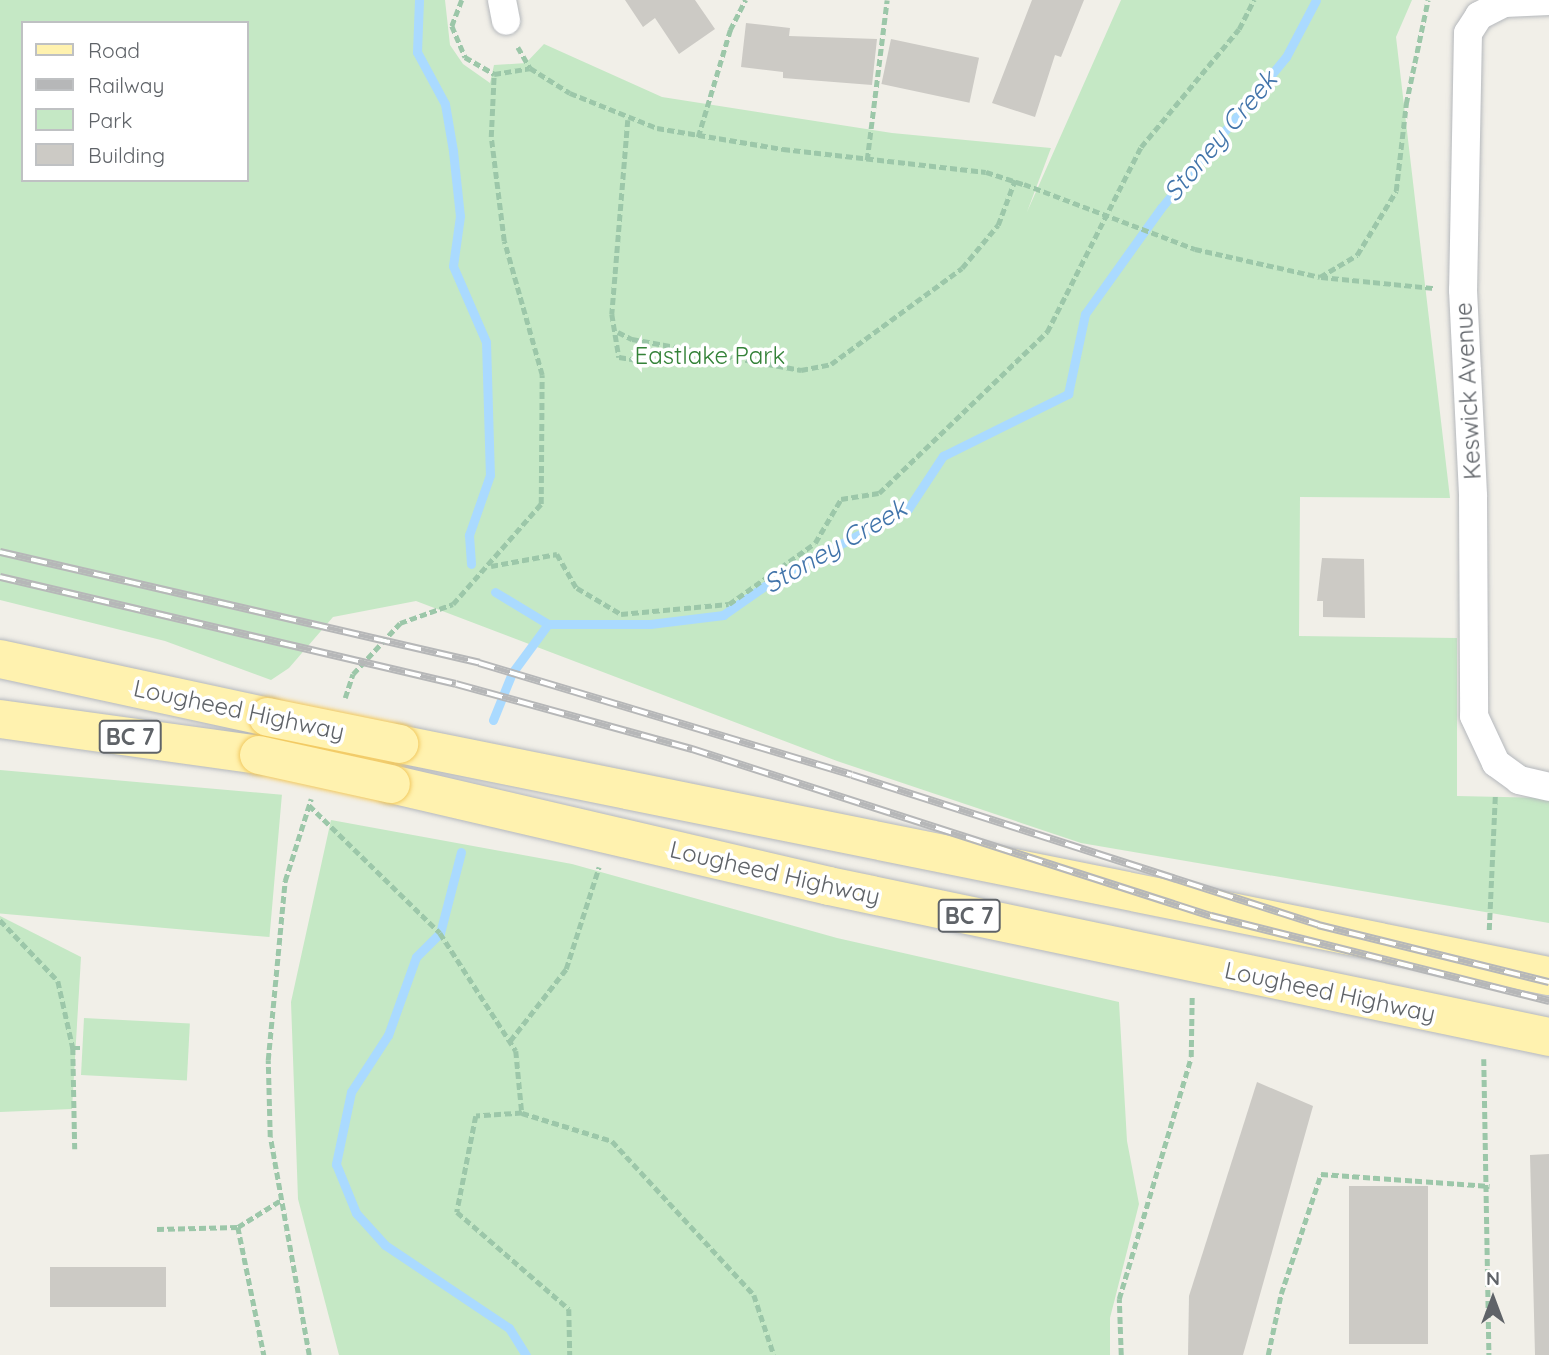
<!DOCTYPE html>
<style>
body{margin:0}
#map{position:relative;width:1549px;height:1355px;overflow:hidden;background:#f1efe8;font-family:Quicksand,sans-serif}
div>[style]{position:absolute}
.green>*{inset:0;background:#c5e8c5;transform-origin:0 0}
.stream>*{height:9px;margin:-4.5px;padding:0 4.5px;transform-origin:4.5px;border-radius:4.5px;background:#aadaff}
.building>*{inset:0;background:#cccac5;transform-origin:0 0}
.path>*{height:4.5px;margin-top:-2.25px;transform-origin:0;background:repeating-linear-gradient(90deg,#9cc7a9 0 7px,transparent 0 10.5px)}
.roads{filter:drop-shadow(0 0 2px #b5b8bc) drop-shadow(0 0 2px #b5b8bc)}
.minor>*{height:28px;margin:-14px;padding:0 14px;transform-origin:14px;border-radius:14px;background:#fff}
.primary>*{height:38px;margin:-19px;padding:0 19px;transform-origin:19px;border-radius:19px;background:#fff2af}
.rail>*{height:8px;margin-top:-4px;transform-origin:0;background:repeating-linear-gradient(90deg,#fff 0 16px,#b6b7b8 0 32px);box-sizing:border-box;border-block:2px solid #b6b7b8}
.path-bridge>*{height:4.5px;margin-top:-2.25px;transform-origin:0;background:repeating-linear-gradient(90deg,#9cc7a9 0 7px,transparent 0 10.5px)}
.bridges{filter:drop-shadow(0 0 2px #f2c960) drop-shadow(0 0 2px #f2c960)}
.primary-bridge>*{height:38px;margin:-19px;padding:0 19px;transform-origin:19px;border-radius:19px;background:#fff2af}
span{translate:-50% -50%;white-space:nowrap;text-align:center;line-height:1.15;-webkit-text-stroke:7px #fff;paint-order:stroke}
.shield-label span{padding:2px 5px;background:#fff;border:2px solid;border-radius:5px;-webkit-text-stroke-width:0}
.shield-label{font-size:23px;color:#5f6368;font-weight:700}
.park-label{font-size:24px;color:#348238}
.street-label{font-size:24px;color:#5f6368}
.water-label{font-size:26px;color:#4174aa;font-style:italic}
.legend{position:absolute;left:21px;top:21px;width:228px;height:161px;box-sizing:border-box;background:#fff;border:2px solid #bfc1c3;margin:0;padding:9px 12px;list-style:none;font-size:21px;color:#5f6368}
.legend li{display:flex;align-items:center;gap:14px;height:35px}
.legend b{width:35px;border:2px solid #bfc1c3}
.north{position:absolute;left:1458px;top:1264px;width:70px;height:70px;-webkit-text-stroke:5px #fff;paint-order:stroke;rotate:0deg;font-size:19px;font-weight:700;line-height:28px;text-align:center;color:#5f6368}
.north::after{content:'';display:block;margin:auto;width:24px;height:32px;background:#5f6368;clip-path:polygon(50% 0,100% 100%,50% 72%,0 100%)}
</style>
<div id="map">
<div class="green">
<i style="clip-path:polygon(evenodd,0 0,445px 0,450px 45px,463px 64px,490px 83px,494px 65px,526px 63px,544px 44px,662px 97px,892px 133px,1051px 148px,1027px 212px,1121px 0,1412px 0,1396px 37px,1450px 498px,1300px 497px,1299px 636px,1457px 638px,1457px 796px,1549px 798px,1549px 923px,1081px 843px,837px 761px,416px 601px,333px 617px,289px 668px,271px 680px,165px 641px,0 600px,0 0,23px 23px,247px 23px,247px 180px,23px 180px,23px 23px)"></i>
<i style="left:0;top:770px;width:283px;height:143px;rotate:5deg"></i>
<i style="clip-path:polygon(331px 820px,572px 864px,837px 938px,1119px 1002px,1127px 1141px,1139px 1204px,1110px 1318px,1110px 1355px,339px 1355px,298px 1199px,291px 1002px)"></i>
<i style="clip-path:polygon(0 916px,81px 957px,72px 1109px,0 1112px)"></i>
<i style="left:84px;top:1018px;width:106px;height:57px;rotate:3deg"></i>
</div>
<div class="stream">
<i style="left:419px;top:0;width:52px;rotate:92.2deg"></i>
<i style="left:417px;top:52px;width:59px;rotate:61.7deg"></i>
<i style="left:445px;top:104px;width:48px;rotate:80.3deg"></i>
<i style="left:453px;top:151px;width:65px;rotate:83.9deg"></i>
<i style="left:460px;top:216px;width:50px;rotate:98deg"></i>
<i style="left:453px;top:266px;width:83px;rotate:66.5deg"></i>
<i style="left:486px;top:342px;width:133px;rotate:88.3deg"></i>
<i style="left:490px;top:475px;width:64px;rotate:109.3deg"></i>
<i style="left:469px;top:535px;width:29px;rotate:86deg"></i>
<i style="left:495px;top:592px;width:62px;rotate:31.1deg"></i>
<i style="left:493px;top:720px;width:51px;rotate:-68deg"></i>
<i style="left:512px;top:673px;width:61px;rotate:-53.7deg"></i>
<i style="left:548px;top:624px;width:102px"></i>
<i style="left:650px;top:624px;width:74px;rotate:-7deg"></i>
<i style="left:723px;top:615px;width:68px;rotate:-34.9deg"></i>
<i style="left:779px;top:576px;width:145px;rotate:-27.4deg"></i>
<i style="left:908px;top:509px;width:64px;rotate:-56.6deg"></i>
<i style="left:943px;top:456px;width:140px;rotate:-26.4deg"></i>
<i style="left:1068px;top:394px;width:82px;rotate:-78deg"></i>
<i style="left:1085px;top:314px;width:130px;rotate:-54.4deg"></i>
<i style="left:1161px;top:208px;width:196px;rotate:-50.4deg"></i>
<i style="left:1286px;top:57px;width:64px;rotate:-62.2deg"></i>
<i style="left:461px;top:852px;width:84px;rotate:104.5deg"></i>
<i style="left:440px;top:933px;width:34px;rotate:135deg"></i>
<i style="left:416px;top:957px;width:83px;rotate:109.7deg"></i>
<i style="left:388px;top:1035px;width:68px;rotate:123deg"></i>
<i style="left:351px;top:1092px;width:74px;rotate:101.8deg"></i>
<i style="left:336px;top:1164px;width:53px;rotate:67.8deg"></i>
<i style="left:356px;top:1213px;width:43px;rotate:47.8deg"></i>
<i style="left:385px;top:1245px;width:149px;rotate:33.8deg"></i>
<i style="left:509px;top:1328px;width:32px;rotate:58deg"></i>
</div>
<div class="building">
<i style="clip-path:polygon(625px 0,695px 0,715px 29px,679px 54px,655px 18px,643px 27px)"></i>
<i style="clip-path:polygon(1032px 0,1084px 0,1061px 57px,1055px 55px,1035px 117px,992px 103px)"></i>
<i style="clip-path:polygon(746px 23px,790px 28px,789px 36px,877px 39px,872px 85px,783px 78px,783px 72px,741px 67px)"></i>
<i style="left:891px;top:39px;width:90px;height:46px;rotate:12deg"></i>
<i style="clip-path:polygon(1322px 558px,1364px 559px,1365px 618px,1323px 617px,1323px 601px,1317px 601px)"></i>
<i style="clip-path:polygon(1257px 1082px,1313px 1106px,1243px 1355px,1188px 1355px,1189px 1296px)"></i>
<i style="clip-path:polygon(1549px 1154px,1549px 1355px,1535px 1355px,1530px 1155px)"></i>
<i style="left:1349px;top:1186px;width:79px;height:158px"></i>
<i style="left:166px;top:1267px;width:40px;height:116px;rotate:90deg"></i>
</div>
<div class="path">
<i style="left:462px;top:0;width:28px;rotate:111deg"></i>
<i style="left:452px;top:26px;width:34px;rotate:67deg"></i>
<i style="left:465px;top:57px;width:34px;rotate:30deg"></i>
<i style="left:494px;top:74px;width:36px;rotate:-9deg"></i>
<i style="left:518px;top:47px;width:24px;rotate:60deg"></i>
<i style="left:530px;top:68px;width:47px;rotate:32deg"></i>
<i style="left:570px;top:93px;width:94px;rotate:21.9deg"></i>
<i style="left:657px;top:128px;width:128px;rotate:9.5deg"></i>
<i style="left:783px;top:149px;width:204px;rotate:6.5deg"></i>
<i style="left:986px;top:172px;width:40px;rotate:18deg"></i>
<i style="left:628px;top:120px;width:195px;rotate:94.7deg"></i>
<i style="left:612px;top:314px;width:44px;rotate:80.8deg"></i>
<i style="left:619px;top:357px;width:25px;rotate:9deg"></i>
<i style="left:698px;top:137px;width:112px;rotate:-73.3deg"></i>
<i style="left:730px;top:30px;width:34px;rotate:-63deg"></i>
<i style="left:867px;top:160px;width:161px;rotate:-82.9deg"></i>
<i style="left:1195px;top:249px;width:128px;rotate:12.6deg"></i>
<i style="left:1320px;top:277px;width:43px;rotate:-30.7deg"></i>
<i style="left:1357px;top:255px;width:75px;rotate:-58.6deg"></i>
<i style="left:1396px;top:191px;width:88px;rotate:-83.4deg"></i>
<i style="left:1406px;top:104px;width:106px;rotate:-78.1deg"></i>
<i style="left:1321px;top:277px;width:114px;rotate:5.6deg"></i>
<i style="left:618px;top:332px;width:16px;rotate:27deg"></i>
<i style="left:632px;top:339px;width:172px;rotate:10.4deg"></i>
<i style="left:801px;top:370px;width:31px;rotate:-11deg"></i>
<i style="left:831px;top:364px;width:162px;rotate:-36.2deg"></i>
<i style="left:962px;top:268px;width:56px;rotate:-50.1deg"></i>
<i style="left:998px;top:225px;width:48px;rotate:-69.3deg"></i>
<i style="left:491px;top:566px;width:67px;rotate:-10.3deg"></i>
<i style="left:557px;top:554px;width:39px;rotate:60deg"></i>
<i style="left:577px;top:588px;width:51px;rotate:30.6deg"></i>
<i style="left:621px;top:614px;width:108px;rotate:-5.3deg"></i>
<i style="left:729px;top:604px;width:105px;rotate:-35.3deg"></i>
<i style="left:815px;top:543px;width:51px;rotate:-59.4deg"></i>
<i style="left:841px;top:499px;width:38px;rotate:-9deg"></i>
<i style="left:879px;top:493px;width:233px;rotate:-43.8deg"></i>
<i style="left:1047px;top:332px;width:208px;rotate:-63.1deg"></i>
<i style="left:1141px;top:147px;width:153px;rotate:-50.3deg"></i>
<i style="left:1239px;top:29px;width:33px;rotate:-63deg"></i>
<i style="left:345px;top:698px;width:25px;rotate:-72deg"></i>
<i style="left:353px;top:674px;width:69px;rotate:-47.3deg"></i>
<i style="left:400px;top:623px;width:56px;rotate:-19.7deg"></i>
<i style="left:453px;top:604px;width:133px;rotate:-48.7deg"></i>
<i style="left:541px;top:504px;width:129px;rotate:-89.6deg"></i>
<i style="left:542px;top:375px;width:139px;rotate:-105.8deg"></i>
<i style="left:504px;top:241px;width:105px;rotate:-97.1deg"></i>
<i style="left:491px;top:137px;width:63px;rotate:-87.3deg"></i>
<i style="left:309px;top:805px;width:183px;rotate:44.3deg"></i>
<i style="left:440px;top:933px;width:140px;rotate:57.2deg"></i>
<i style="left:516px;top:1051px;width:62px;rotate:84.5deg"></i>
<i style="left:522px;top:1113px;width:94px;rotate:17.3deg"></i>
<i style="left:612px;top:1141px;width:209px;rotate:47.3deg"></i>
<i style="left:754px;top:1295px;width:63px;rotate:71.6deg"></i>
<i style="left:0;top:920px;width:84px;rotate:46.4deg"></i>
<i style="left:58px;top:981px;width:69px;rotate:77.4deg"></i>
<i style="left:73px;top:1048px;width:101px;rotate:88.9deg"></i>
<i style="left:1489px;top:930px;width:134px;rotate:-87.4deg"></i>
<i style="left:510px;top:1041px;width:91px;rotate:-52.1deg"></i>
<i style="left:566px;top:969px;width:107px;rotate:-72.1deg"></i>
<i style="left:73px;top:1048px;width:9px"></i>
<i style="left:1484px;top:1059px;width:296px;rotate:89deg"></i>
<i style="left:522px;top:1113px;width:46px;rotate:176.3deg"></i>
<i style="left:476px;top:1116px;width:98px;rotate:101.2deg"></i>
<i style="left:457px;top:1212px;width:148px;rotate:40.9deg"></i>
<i style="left:569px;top:1309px;width:46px;rotate:88.8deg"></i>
<i style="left:238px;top:1227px;width:131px;rotate:78.5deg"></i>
<i style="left:157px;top:1229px;width:81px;rotate:-1.4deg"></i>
<i style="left:238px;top:1227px;width:51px;rotate:-32.1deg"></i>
<i style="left:309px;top:1355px;width:221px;rotate:-100.1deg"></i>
<i style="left:270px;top:1137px;width:77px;rotate:-91.5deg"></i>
<i style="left:268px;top:1060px;width:180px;rotate:-84.6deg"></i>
<i style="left:285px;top:881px;width:86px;rotate:-72.4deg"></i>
<i style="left:1121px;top:1355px;width:56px;rotate:-92deg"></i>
<i style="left:1119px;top:1299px;width:252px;rotate:-73.4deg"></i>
<i style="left:1191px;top:1057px;width:62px;rotate:-89.1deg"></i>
<i style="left:1268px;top:1355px;width:62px;rotate:-78deg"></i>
<i style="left:1281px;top:1294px;width:126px;rotate:-71.6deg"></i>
<i style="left:1321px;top:1174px;width:169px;rotate:4.1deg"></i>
</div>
<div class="roads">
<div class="minor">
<i style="left:502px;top:0;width:21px;rotate:79deg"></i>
<i style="left:1549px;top:1px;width:45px;rotate:177.5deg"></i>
<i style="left:1504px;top:3px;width:28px;rotate:153deg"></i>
<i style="left:1479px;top:16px;width:20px;rotate:123deg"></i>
<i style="left:1468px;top:33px;width:257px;rotate:91.1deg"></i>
<i style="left:1463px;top:290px;width:207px;rotate:87.2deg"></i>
<i style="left:1473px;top:497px;width:219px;rotate:89.7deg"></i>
<i style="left:1474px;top:716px;width:52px;rotate:64.9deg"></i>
<i style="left:1496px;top:763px;width:29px;rotate:36deg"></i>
<i style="left:1519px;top:780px;width:31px;rotate:13deg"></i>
</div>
<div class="primary">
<i style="left:0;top:659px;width:274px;rotate:12.2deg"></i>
<i style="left:0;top:719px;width:261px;rotate:7.9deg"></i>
<i style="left:399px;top:744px;width:1173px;rotate:11.41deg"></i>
<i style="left:391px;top:784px;width:450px;rotate:13.1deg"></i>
<i style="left:829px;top:886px;width:736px;rotate:11.84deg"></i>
</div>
</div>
<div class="rail">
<i style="left:0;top:552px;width:492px;rotate:13deg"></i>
<i style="left:479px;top:663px;width:389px;rotate:16.7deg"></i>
<i style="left:852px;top:775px;width:490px;rotate:17.8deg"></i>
<i style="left:1318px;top:925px;width:238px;rotate:13.9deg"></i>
<i style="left:0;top:577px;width:468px;rotate:13.2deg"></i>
<i style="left:456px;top:684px;width:245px;rotate:15.4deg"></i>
<i style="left:692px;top:749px;width:545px;rotate:17.84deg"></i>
<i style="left:1211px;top:916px;width:349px;rotate:14.1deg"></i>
</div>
<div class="path-bridge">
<i style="left:1024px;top:184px;width:183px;rotate:20.8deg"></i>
</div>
<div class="bridges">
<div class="primary-bridge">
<i style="left:268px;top:717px;width:134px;rotate:11.6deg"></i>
<i style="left:259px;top:755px;width:135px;rotate:12.4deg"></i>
</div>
</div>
<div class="shield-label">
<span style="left:130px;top:737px">BC 7</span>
<span style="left:969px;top:916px">BC 7</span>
</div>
<div class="park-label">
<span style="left:710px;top:356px">Eastlake Park</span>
</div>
<div class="street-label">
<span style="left:1468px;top:391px;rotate:-93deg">Keswick Avenue</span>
<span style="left:239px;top:710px;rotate:12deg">Lougheed Highway</span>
<span style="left:775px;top:873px;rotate:13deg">Lougheed Highway</span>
<span style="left:1330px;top:992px;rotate:12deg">Lougheed Highway</span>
</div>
<div class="water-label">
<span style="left:1220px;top:136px;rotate:-50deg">Stoney Creek</span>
<span style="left:835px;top:546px;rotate:-30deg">Stoney Creek</span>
</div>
<ul class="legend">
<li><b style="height:9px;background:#fff2af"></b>Road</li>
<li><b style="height:9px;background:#b6b7b8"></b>Railway</li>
<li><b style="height:19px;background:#c5e8c5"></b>Park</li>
<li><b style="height:19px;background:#cccac5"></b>Building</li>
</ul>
<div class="north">N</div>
</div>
